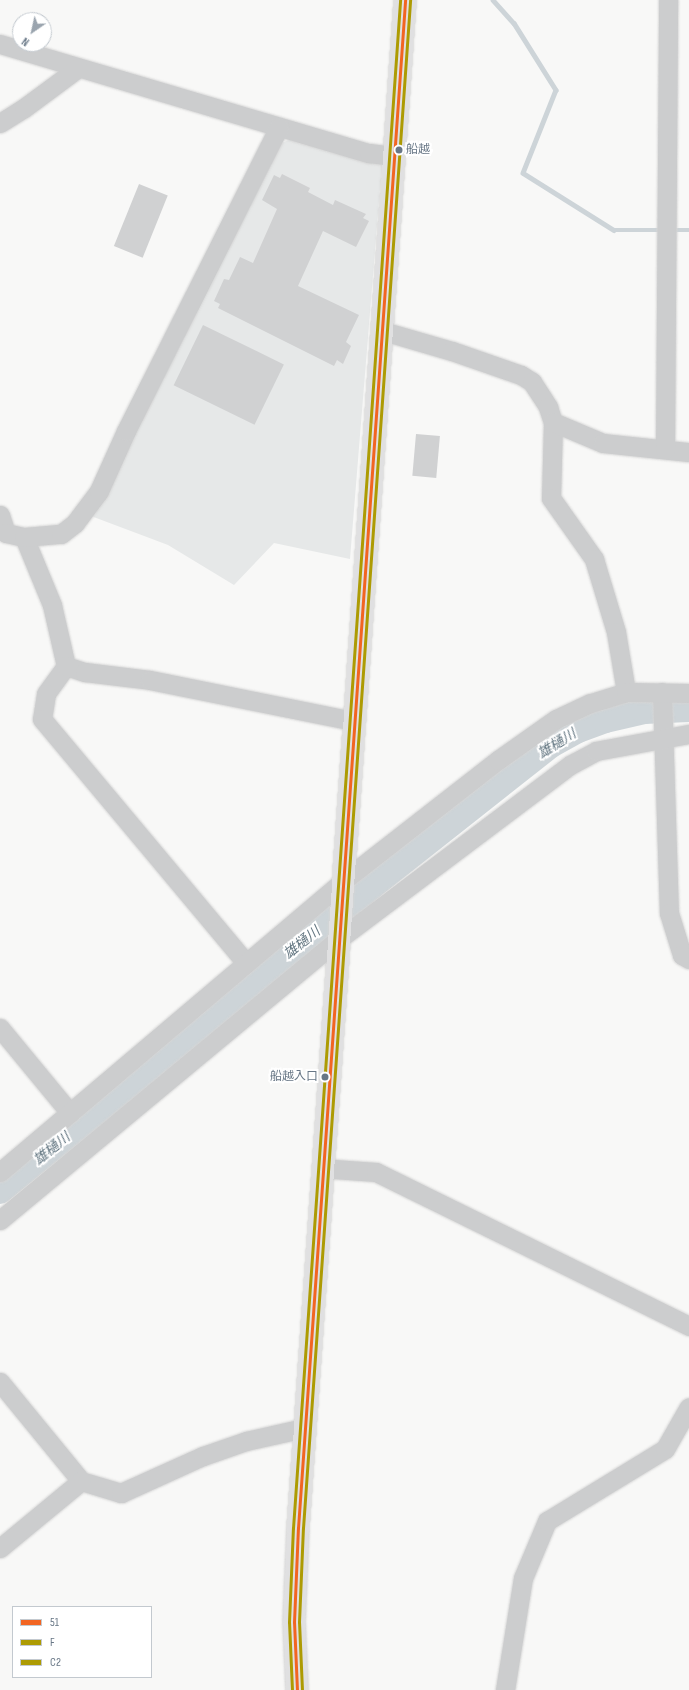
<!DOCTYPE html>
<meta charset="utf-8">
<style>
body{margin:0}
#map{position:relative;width:689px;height:1690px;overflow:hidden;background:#f8f8f7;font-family:"Sofia Sans Condensed","Noto Sans JP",sans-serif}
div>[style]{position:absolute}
.built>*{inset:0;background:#e6e8e8}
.stream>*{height:4.5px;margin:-2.25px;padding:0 2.25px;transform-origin:2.25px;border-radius:2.25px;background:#cdd4d8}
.river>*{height:26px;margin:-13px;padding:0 13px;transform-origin:13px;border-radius:13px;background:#cdd4d8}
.building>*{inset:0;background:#d0d1d2;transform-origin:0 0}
.roads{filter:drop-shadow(0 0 1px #d5d5d5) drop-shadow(0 0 1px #d5d5d5)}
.minor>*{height:19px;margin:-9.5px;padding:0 9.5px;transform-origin:9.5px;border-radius:9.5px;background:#cccdce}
.major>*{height:22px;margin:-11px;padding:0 11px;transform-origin:11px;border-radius:11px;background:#e0e0e1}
.bus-1>*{height:3px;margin:-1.5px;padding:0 1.5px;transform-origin:1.5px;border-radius:1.5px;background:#f26522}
.bus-2>*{height:3px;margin:-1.5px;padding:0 1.5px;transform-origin:1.5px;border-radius:1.5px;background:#ad9b03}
.bus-3>*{height:3px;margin:-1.5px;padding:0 1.5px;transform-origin:1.5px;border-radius:1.5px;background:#ad9b03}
.dots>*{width:11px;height:11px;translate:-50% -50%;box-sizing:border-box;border:2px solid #fff;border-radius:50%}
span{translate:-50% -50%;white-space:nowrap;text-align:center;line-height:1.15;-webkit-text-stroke:4px #fff;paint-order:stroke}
.bus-label{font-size:12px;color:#687786}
.left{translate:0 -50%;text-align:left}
.right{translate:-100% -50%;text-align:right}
.water-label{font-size:14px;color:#647782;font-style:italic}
.legend{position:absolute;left:12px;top:1606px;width:140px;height:72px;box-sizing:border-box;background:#fff;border:1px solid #c3c9cf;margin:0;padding:5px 7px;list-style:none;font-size:12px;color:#687786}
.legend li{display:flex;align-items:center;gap:8px;height:20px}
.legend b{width:20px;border:1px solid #c3c9cf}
.north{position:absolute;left:12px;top:12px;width:40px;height:40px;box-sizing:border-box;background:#fff;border:1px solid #c3c9cf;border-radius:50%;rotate:214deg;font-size:11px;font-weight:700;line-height:16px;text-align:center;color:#687786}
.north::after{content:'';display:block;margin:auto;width:14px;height:18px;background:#9aa4ae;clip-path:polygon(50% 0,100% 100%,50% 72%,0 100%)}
</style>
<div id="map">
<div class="built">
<i style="clip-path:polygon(291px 139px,382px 164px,350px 559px,274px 543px,234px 585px,168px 545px,91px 516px,277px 145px)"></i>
</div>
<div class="stream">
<i style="left:493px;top:0;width:31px;rotate:48deg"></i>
<i style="left:514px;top:23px;width:79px;rotate:57.9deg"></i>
<i style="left:556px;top:90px;width:89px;rotate:111.7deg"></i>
<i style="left:523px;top:173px;width:107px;rotate:32.1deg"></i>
<i style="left:614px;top:230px;width:47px"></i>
<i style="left:671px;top:230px;width:18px"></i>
</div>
<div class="river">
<i style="left:0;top:1191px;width:480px;rotate:-39.3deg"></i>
<i style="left:371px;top:887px;width:229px;rotate:-38.3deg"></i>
<i style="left:551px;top:745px;width:31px;rotate:-29deg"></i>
<i style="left:578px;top:730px;width:29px;rotate:-20deg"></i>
<i style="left:605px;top:720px;width:40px;rotate:-13deg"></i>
<i style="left:644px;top:711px;width:45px;rotate:-2.5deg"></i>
</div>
<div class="building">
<i style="clip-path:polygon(282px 174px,310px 188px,308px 192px,333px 205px,335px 200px,366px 214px,363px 218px,369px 221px,356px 247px,323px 231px,298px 286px,359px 315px,346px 342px,351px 346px,343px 364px,337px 360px,334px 366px,218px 308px,220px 304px,214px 301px,224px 279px,229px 280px,240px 257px,253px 263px,277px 209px,262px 200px,274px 175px,280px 178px)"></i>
<i style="left:139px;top:184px;width:31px;height:67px;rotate:22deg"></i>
<i style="left:203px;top:325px;width:90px;height:67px;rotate:26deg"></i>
<i style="left:416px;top:434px;width:24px;height:42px;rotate:5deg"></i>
</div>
<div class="roads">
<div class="minor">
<i style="left:0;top:44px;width:385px;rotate:16.5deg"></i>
<i style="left:369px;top:153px;width:25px;rotate:7deg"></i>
<i style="left:0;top:123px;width:28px;rotate:-32deg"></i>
<i style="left:24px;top:108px;width:67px;rotate:-36.5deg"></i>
<i style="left:383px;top:331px;width:72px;rotate:16.2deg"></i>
<i style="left:452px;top:351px;width:73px;rotate:19.2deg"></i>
<i style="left:521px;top:375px;width:13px;rotate:32deg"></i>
<i style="left:532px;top:382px;width:30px;rotate:57deg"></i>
<i style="left:548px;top:407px;width:16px;rotate:72deg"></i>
<i style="left:553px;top:422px;width:76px;rotate:91.5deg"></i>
<i style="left:551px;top:498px;width:75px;rotate:54.8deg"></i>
<i style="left:594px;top:559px;width:76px;rotate:73.2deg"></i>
<i style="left:616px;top:632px;width:61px;rotate:80.5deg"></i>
<i style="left:553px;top:422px;width:54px;rotate:22.8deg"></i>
<i style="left:603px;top:443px;width:86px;rotate:6deg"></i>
<i style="left:665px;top:449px;width:449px;rotate:-89.6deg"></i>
<i style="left:0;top:515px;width:19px;rotate:72deg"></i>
<i style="left:6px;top:533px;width:18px;rotate:13deg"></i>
<i style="left:24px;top:537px;width:74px;rotate:67.6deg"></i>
<i style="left:52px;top:605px;width:63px;rotate:77.1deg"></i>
<i style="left:24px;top:537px;width:37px;rotate:-5deg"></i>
<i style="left:61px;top:534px;width:18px;rotate:-38deg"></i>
<i style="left:75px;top:523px;width:40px;rotate:-53deg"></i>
<i style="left:99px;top:491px;width:66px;rotate:-65.8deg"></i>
<i style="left:126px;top:431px;width:340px;rotate:-63.3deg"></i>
<i style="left:66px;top:666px;width:34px;rotate:126deg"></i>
<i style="left:46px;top:694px;width:25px;rotate:99deg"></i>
<i style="left:42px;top:719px;width:318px;rotate:50.1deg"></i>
<i style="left:66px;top:666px;width:20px;rotate:18deg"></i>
<i style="left:85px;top:672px;width:65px;rotate:7deg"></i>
<i style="left:150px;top:680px;width:208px;rotate:11.4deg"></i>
<i style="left:662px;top:692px;width:221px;rotate:88.2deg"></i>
<i style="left:669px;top:913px;width:44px;rotate:72.8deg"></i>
<i style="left:682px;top:955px;width:8px;rotate:30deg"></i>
<i style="left:0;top:1028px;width:110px;rotate:50.5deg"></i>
<i style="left:323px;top:1171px;width:11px;rotate:-10deg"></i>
<i style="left:334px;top:1169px;width:42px;rotate:4.1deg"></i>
<i style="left:376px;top:1172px;width:349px;rotate:26.2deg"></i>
<i style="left:0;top:1172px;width:450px;rotate:-40.3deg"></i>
<i style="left:343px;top:881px;width:197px;rotate:-38deg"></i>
<i style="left:498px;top:760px;width:71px;rotate:-35.3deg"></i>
<i style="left:556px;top:719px;width:38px;rotate:-25deg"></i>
<i style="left:591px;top:703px;width:37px;rotate:-17deg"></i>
<i style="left:626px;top:692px;width:63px;rotate:0.9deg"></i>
<i style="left:0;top:1220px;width:440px;rotate:-39.7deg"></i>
<i style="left:339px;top:939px;width:289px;rotate:-37deg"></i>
<i style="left:570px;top:765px;width:30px;rotate:-28deg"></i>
<i style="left:596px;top:751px;width:95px;rotate:-10.4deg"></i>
<i style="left:0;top:1382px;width:128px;rotate:50.7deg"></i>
<i style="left:81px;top:1481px;width:42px;rotate:16.7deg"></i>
<i style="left:121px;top:1493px;width:90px;rotate:-24.3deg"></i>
<i style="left:203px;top:1456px;width:46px;rotate:-19.2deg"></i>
<i style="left:246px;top:1441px;width:59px;rotate:-12.6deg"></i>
<i style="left:0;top:1548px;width:105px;rotate:-39.6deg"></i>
<i style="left:505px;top:1690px;width:113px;rotate:-80.9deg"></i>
<i style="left:523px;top:1578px;width:62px;rotate:-67.2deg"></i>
<i style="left:547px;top:1521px;width:138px;rotate:-31.4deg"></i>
<i style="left:665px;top:1449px;width:48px;rotate:-60.3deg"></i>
</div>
<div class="major">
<i style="left:297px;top:1690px;width:68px;rotate:-92.5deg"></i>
<i style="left:294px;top:1622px;width:94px;rotate:-87.6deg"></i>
<i style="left:298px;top:1528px;width:1532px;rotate:-85.99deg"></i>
</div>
</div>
<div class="bus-1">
<i style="left:297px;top:1690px;width:68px;rotate:-92.5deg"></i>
<i style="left:294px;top:1622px;width:94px;rotate:-87.6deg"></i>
<i style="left:298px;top:1528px;width:1532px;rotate:-85.99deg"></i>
</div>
<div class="bus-2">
<i style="left:302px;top:1690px;width:68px;rotate:-92.5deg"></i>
<i style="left:299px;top:1622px;width:94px;rotate:-87.6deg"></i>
<i style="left:303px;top:1528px;width:1532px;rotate:-85.99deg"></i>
</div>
<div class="bus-3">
<i style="left:292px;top:1690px;width:68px;rotate:-92.5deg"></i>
<i style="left:289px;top:1622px;width:94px;rotate:-87.6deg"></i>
<i style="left:293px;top:1528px;width:1532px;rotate:-85.99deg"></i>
</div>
<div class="dots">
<i style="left:399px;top:150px;background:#687786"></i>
<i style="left:325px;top:1077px;background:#687786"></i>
</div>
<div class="bus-label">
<span class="left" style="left:406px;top:150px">船越</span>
<span class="right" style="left:318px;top:1077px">船越入口</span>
</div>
<div class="water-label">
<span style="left:557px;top:744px;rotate:-32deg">雄樋川</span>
<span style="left:302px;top:943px;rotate:-39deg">雄樋川</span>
<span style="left:52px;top:1149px;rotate:-39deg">雄樋川</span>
</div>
<ul class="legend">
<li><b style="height:5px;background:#f26522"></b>51</li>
<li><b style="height:5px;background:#ad9b03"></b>F</li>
<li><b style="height:5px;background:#ad9b03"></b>C2</li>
</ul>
<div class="north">N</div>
</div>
